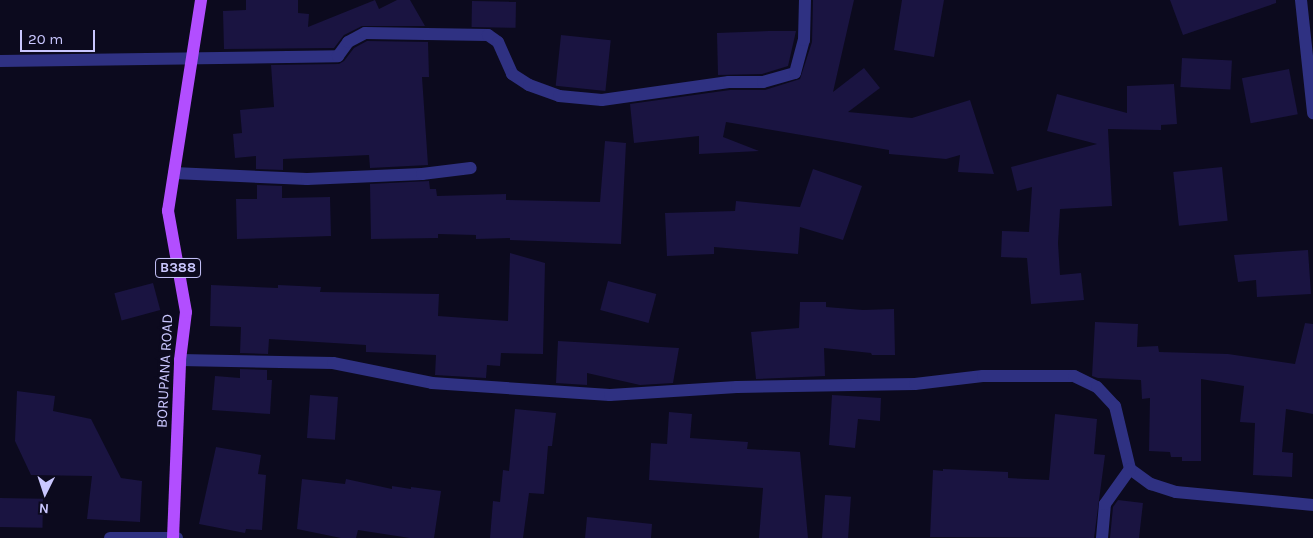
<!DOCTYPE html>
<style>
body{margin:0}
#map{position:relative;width:1313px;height:538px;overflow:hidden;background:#0c0a1e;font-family:Karla,sans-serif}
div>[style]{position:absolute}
.building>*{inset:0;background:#1a1441;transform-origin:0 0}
.minor>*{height:12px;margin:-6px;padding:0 6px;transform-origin:6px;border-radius:6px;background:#2f3182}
.primary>*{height:12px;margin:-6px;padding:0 6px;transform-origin:6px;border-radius:6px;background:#b24eff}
span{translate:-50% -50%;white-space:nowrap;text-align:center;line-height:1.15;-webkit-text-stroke:5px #0c0a1e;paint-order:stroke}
.shield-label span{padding:1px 4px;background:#0c0a1e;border:1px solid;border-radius:4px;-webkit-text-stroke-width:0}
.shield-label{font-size:14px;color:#cac7ff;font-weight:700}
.street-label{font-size:15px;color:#cac7ff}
.north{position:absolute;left:20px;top:468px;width:50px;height:50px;-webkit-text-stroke:4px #0c0a1e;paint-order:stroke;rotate:184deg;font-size:14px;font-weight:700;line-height:20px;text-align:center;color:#cac7ff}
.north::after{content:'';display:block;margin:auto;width:18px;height:22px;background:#cac7ff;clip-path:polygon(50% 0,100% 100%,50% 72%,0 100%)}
.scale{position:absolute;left:20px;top:30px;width:75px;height:22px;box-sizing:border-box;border:2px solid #cac7ff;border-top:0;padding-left:6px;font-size:15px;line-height:18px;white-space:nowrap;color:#cac7ff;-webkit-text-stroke:4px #0c0a1e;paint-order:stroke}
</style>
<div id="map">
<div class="building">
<i style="clip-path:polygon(246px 0,298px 0,298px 13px,309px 14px,308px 27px,375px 0,379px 9px,397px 0,410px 0,425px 26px,362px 26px,344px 35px,334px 48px,224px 49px,223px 11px,246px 10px)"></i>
<i style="clip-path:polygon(813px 0,854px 0,833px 92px,864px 68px,880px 88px,848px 112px,912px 118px,970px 100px,994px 174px,958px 172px,960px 155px,946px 159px,889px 154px,889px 150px,726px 122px,723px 137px,759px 151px,699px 154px,699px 136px,634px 143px,630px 104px,730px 90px,765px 90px,800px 79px,812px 42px)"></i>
<i style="clip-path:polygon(902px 0,944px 0,934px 57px,894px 50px)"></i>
<i style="clip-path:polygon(1170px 0,1276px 0,1276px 3px,1183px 35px)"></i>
<i style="left:472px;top:1px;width:44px;height:26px;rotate:1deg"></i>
<i style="clip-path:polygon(769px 31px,796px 31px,788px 66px,762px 74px,718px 75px,717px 33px)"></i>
<i style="left:561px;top:35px;width:50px;height:51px;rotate:6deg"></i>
<i style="clip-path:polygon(367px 41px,428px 42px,429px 77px,422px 77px,428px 165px,370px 168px,369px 155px,283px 159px,283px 170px,256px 169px,256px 156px,235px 158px,233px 134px,242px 133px,240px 110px,274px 107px,271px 65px,339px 64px,344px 61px,354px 48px)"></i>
<i style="left:1182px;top:58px;width:50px;height:29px;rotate:3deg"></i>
<i style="left:1289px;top:69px;width:46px;height:48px;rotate:79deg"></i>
<i style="clip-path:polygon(1174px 84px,1177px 124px,1161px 125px,1161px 130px,1108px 129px,1112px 206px,1060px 209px,1058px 243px,1060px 275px,1081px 273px,1084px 300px,1031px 304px,1027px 258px,1001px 257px,1002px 231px,1029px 232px,1032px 187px,1017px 191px,1011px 167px,1097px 144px,1047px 131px,1057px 94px,1127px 113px,1127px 86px)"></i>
<i style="clip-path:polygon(605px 141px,626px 143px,621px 244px,510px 240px,510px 238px,476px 239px,476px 235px,438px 234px,438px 238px,371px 239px,370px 184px,429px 181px,430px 189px,436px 189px,437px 196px,506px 194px,506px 200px,600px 202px)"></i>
<i style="left:1222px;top:167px;width:54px;height:49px;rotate:84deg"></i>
<i style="clip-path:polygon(813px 169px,862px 186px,843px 240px,800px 227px,798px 254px,714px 247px,714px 254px,667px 256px,665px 213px,735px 211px,736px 201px,800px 207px)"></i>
<i style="clip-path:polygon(257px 185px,282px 186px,282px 198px,330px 197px,331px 236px,237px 239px,236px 199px,257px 199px)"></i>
<i style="clip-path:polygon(1308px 250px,1311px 294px,1257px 297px,1256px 280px,1238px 282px,1234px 255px)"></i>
<i style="clip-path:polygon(510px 253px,545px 263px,543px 354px,501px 353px,500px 366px,487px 365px,486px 378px,435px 375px,436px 355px,366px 352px,366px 345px,269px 339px,268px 354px,240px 353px,241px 327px,210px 326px,211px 285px,278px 288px,278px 285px,321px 287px,320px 292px,439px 294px,438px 316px,508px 321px)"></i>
<i style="left:608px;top:281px;width:50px;height:30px;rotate:15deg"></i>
<i style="left:153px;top:283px;width:28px;height:40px;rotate:75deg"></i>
<i style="clip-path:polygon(800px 302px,826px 302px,826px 307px,863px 310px,894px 309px,895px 355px,872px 355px,871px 353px,824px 348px,825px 376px,756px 379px,751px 332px,799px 328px)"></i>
<i style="clip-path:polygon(1095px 322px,1138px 324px,1137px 347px,1158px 346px,1159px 352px,1228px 354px,1295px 364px,1305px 323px,1313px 324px,1313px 414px,1286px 409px,1282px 452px,1293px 453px,1292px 477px,1253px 475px,1255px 423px,1240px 422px,1244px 386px,1201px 379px,1201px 461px,1182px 461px,1182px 457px,1171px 457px,1170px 452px,1149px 451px,1150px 398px,1142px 399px,1141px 380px,1098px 378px,1092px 376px)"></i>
<i style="clip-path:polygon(558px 341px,679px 348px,673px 383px,640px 385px,587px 373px,587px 385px,556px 383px)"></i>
<i style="clip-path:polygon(240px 369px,267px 370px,267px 380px,272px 380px,270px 414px,212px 410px,215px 376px,240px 378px)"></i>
<i style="clip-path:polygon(17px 391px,55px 396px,53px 411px,91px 419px,121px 478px,142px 481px,140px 522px,87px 519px,92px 476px,31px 475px,15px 441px)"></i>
<i style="left:310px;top:395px;width:28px;height:43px;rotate:4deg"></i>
<i style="clip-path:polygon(832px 395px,881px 398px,880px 421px,858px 419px,855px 448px,829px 445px)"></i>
<i style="clip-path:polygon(515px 409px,556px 413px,552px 446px,548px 446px,544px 494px,529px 493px,523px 538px,490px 538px,493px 501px,500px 502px,503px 470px,509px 471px)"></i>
<i style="clip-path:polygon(669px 412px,692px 414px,690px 438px,748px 442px,747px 449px,800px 452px,808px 538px,759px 538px,763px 488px,649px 480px,651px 443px,667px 444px)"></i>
<i style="clip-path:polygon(1055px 414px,1097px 419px,1094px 454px,1105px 455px,1094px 538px,930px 537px,933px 470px,943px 471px,943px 469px,1008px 472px,1008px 478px,1049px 480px)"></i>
<i style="clip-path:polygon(216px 447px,261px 455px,258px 474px,266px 475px,262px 530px,246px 529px,245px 533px,199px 524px)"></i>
<i style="clip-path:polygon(302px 479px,345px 484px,346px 479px,392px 489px,392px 486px,411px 489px,411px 487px,441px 491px,434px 538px,410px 538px,358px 530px,356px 538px,341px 538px,297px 529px)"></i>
<i style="left:825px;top:495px;width:26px;height:43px;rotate:4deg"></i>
<i style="left:0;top:498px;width:43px;height:29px;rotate:1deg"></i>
<i style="clip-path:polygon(1118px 500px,1143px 503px,1139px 538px,1110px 538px,1113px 507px)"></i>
<i style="clip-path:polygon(587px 517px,652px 524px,651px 538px,585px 538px)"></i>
</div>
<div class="minor">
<i style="left:1301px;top:0;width:114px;rotate:83.9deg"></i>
<i style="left:0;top:61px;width:338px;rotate:-0.8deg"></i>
<i style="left:338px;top:56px;width:17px;rotate:-54deg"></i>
<i style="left:348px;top:42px;width:19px;rotate:-28deg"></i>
<i style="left:365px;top:33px;width:123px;rotate:0.9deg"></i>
<i style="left:488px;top:35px;width:12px;rotate:35deg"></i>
<i style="left:498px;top:42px;width:35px;rotate:66deg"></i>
<i style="left:512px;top:74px;width:20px;rotate:33deg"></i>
<i style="left:529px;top:85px;width:32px;rotate:20deg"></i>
<i style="left:559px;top:96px;width:43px;rotate:5.3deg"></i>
<i style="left:602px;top:100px;width:128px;rotate:-8.1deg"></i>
<i style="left:729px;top:82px;width:34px"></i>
<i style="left:763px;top:82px;width:33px;rotate:-16deg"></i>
<i style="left:795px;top:73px;width:34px;rotate:-75deg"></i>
<i style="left:804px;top:40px;width:40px;rotate:-88.6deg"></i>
<i style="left:174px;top:173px;width:133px;rotate:2.6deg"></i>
<i style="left:307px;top:179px;width:115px;rotate:-2.5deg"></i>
<i style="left:422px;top:174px;width:49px;rotate:-7deg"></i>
<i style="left:180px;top:360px;width:153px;rotate:1.1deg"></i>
<i style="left:333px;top:363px;width:101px;rotate:11.4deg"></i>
<i style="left:432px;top:383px;width:178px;rotate:3.9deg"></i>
<i style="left:610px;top:395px;width:127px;rotate:-3.6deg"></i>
<i style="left:737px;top:387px;width:178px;rotate:-1deg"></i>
<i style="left:915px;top:384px;width:68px;rotate:-6.7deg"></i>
<i style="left:983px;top:376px;width:91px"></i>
<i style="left:1074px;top:376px;width:25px;rotate:26deg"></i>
<i style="left:1097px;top:387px;width:26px;rotate:47deg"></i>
<i style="left:1115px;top:406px;width:65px;rotate:76.6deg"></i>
<i style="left:1130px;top:469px;width:26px;rotate:36deg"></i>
<i style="left:1151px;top:484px;width:26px;rotate:18deg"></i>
<i style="left:1176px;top:492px;width:138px;rotate:5.4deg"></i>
<i style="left:110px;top:538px;width:67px"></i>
<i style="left:1102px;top:538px;width:34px;rotate:-85deg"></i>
<i style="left:1105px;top:504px;width:43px;rotate:-54.5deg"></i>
</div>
<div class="primary">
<i style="left:173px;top:538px;width:178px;rotate:-87.7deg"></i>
<i style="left:180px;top:360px;width:48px;rotate:-82.9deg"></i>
<i style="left:186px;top:312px;width:103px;rotate:-100.1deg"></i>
<i style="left:168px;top:211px;width:214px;rotate:-81.1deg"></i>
</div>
<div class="shield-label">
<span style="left:178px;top:268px">B388</span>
</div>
<div class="street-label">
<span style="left:165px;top:371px;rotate:-87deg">BORUPANA ROAD</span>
</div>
<div class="north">N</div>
<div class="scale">20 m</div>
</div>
